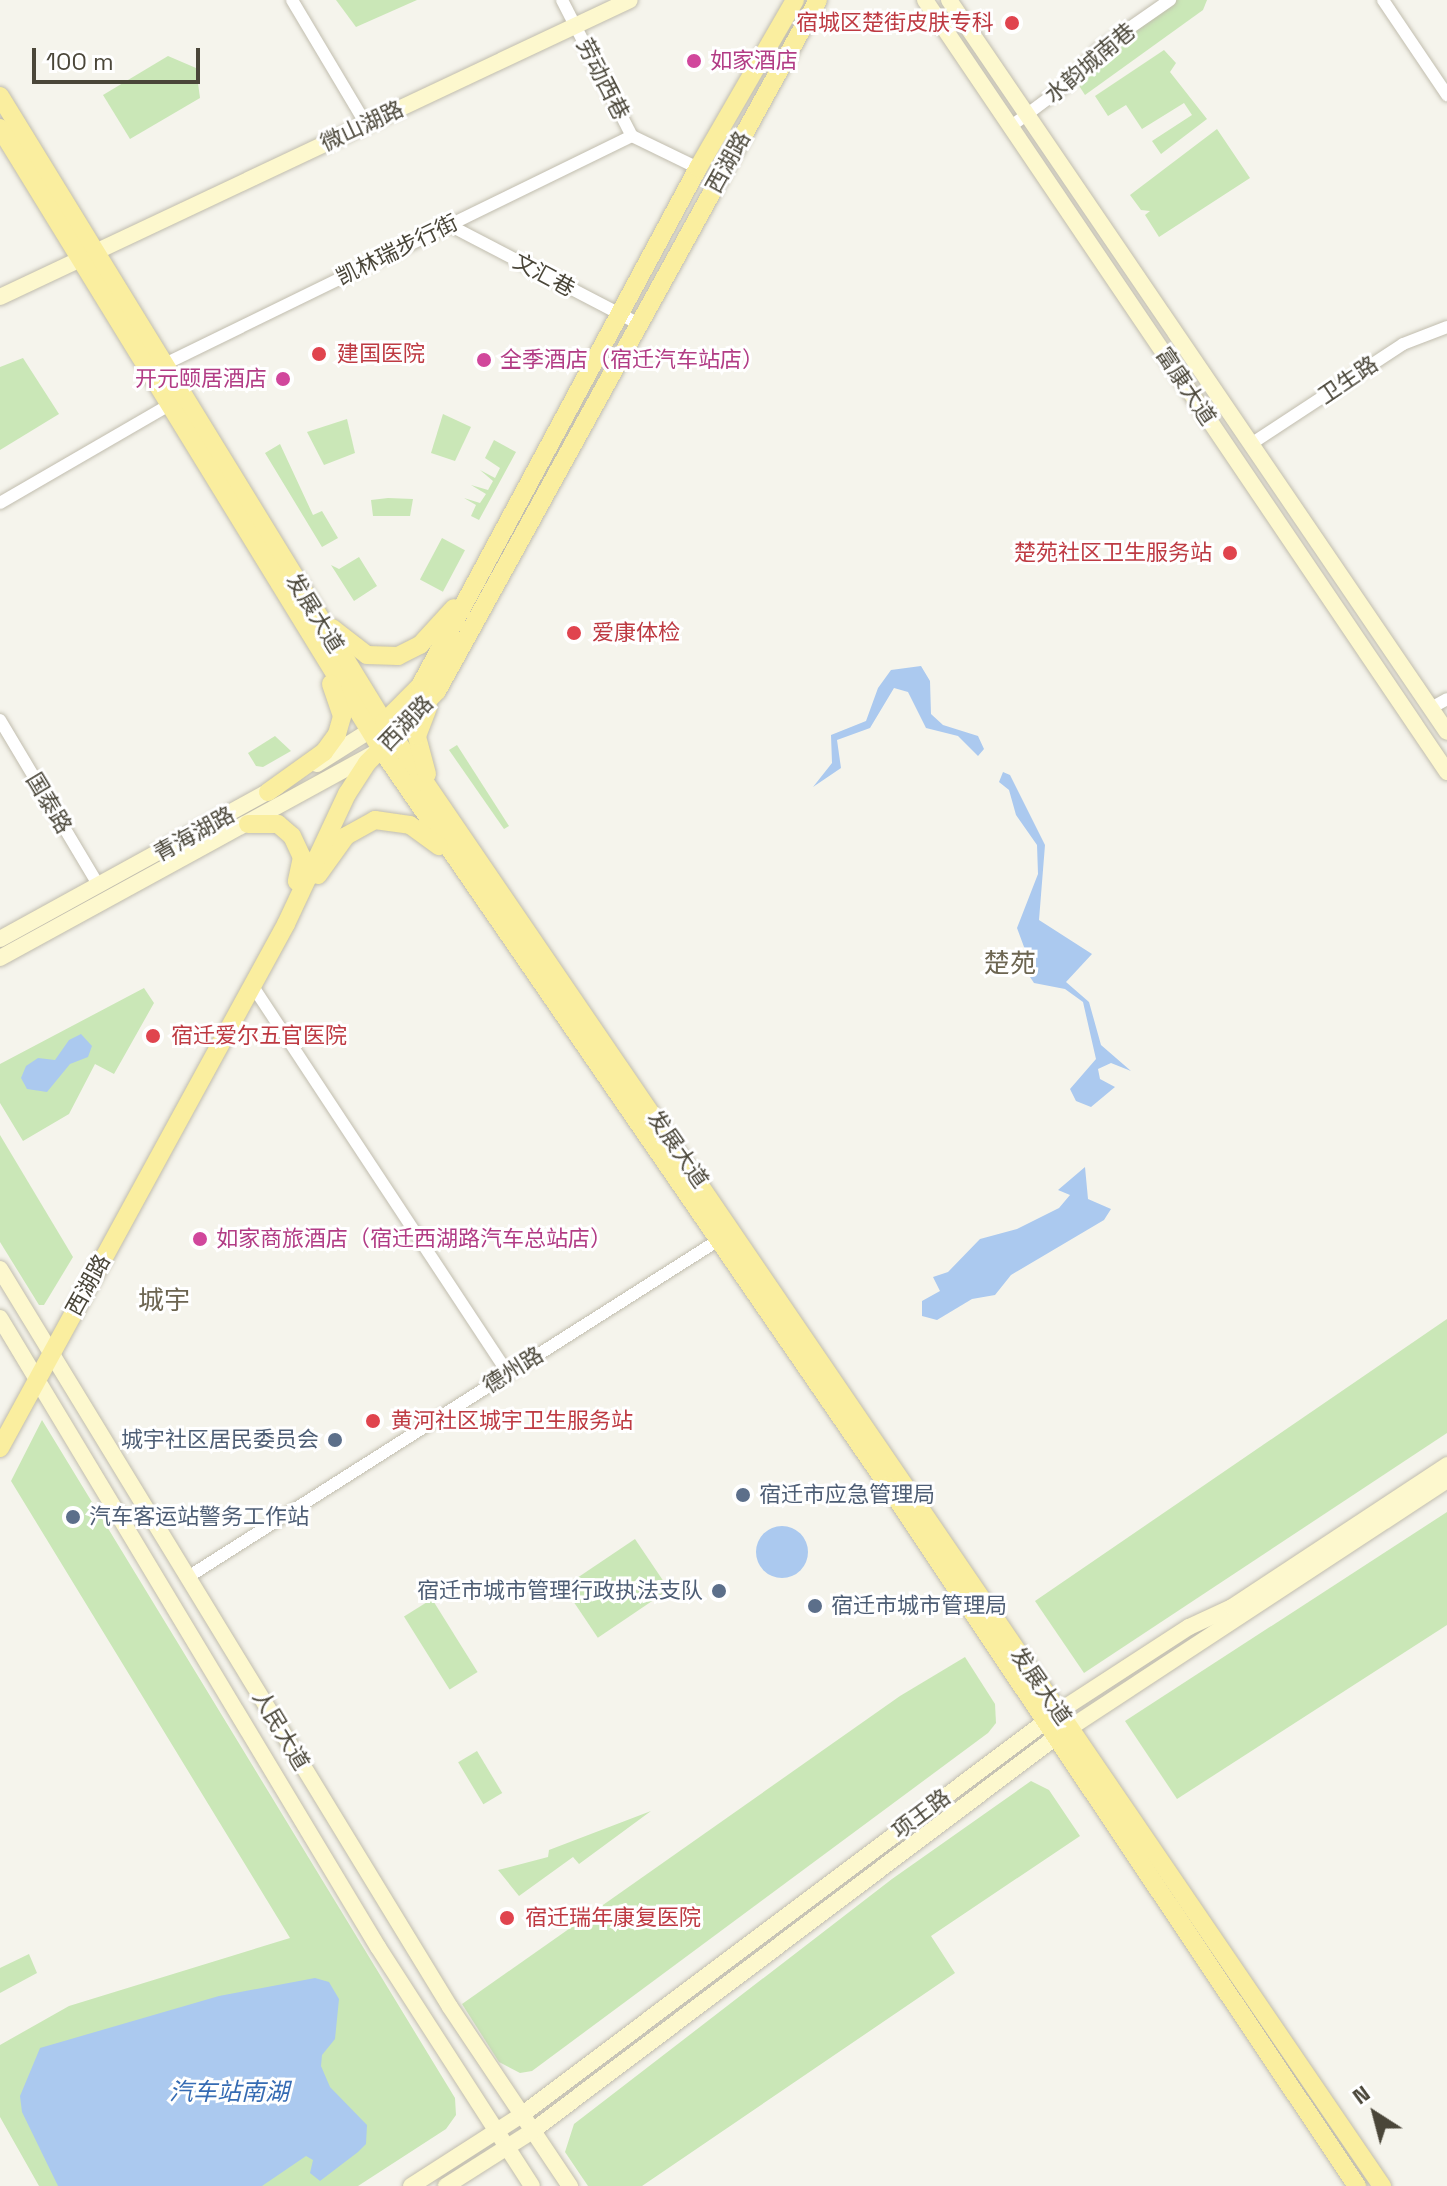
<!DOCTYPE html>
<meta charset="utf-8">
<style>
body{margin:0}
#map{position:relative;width:1447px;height:2186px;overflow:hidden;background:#f5f4ec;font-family:"Space Grotesk","Noto Sans SC",sans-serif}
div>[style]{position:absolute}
.green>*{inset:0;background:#cae7b7;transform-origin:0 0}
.water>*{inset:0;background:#abc9ef}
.round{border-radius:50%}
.roads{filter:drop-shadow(0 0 2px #c1bdae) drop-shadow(0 0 2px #c1bdae)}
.street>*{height:12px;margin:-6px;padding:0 6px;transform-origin:6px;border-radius:6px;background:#fff}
.secondary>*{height:16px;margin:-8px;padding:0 8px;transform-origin:8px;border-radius:8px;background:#fdf8ce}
.primary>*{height:18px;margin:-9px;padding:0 9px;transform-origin:9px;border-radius:9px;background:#faee9f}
.dots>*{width:22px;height:22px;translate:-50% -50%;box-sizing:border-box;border:4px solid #fff;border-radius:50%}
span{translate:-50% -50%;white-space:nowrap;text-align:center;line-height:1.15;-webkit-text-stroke:6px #fff;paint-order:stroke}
.health-label{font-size:22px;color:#be3a42}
.right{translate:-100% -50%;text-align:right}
.left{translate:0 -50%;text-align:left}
.hotel-label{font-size:22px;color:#b23c85}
.street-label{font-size:22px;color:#4a4639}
.service-label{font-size:22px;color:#4e5e75}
.water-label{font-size:24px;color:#356bb3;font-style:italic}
.quarter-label{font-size:26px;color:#6c6551}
.north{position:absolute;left:1335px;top:2074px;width:80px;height:80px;-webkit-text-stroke:6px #fff;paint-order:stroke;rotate:324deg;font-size:22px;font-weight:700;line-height:32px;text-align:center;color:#4a4639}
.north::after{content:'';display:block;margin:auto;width:28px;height:36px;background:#4a4639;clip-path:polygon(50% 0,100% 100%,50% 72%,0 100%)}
.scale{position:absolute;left:32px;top:48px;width:168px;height:36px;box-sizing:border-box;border:4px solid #4a4639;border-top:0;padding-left:10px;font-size:24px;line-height:28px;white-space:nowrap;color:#4a4639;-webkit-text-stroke:6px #fff;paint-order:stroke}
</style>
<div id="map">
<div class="green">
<i style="clip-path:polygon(336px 0,417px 0,356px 27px)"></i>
<i style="clip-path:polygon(1176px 0,1207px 0,1203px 10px,1085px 95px,1074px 78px)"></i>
<i style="clip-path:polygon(1164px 50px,1176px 63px,1170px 72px,1207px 119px,1161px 154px,1152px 141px,1192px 115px,1184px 103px,1142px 129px,1126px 105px,1108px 116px,1095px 96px)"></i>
<i style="clip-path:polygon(168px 56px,196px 68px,200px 98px,130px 139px,103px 95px)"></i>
<i style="clip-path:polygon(1217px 129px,1250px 178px,1159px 237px,1145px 215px,1150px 211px,1141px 210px,1130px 195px)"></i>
<i style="clip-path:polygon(23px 358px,59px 414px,0 450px,0 367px)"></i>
<i style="clip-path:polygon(443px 414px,471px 427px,455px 461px,431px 453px)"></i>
<i style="clip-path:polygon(347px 419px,355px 453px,324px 465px,307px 432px)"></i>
<i style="clip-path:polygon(494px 440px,516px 452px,479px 520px,471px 516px,476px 505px,464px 498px,480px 503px,486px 494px,471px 485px,488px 490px,493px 481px,480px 470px,495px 478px,500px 468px,485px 458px)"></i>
<i style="clip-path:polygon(280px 444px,313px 515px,322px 511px,338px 538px,322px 547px,265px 453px)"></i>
<i style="clip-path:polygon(388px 498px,413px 499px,410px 516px,373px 516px,371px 500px)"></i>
<i style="left:442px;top:538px;width:26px;height:47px;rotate:28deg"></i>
<i style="clip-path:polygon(359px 557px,377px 586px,354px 601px,331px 565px,339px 569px)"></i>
<i style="clip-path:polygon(275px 736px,291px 751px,263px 767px,256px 766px,248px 753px)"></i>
<i style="clip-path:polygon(457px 745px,509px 826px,504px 829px,449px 750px)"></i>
<i style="clip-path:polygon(144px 988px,154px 1003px,114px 1074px,95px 1064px,69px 1114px,23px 1141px,0 1103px,0 1064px)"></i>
<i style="clip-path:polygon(0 1135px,73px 1257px,44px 1305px,39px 1305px,0 1242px)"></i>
<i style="clip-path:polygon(1447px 1319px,1447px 1433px,1084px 1673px,1035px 1601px)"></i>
<i style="clip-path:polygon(42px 1420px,455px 2098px,456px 2115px,446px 2129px,358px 2186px,39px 2186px,0 2117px,0 2045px,69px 2006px,290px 1938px,11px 1481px)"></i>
<i style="clip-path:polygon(1447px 1512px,1447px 1625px,1177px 1799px,1125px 1721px)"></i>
<i style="left:635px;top:1539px;width:61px;height:86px;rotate:56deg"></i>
<i style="left:432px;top:1599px;width:86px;height:33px;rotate:58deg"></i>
<i style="clip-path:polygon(965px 1657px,995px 1704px,996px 1723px,988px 1733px,532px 2071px,520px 2073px,499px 2062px,462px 2004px,900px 1696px)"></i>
<i style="left:477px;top:1751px;width:49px;height:22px;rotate:59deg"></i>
<i style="clip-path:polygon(1031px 1781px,1049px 1790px,1080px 1836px,931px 1936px,955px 1973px,642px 2186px,588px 2186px,565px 2152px,574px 2124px,892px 1879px)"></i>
<i style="clip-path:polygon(651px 1811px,579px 1864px,573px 1857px,519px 1896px,498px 1870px,548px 1857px,549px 1850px)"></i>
<i style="clip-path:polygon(29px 1954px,37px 1973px,0 1993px,0 1968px)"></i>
</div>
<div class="water">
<i style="clip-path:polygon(921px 666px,930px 681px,931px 714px,943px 725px,978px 736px,984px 749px,978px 756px,958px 736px,926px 728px,908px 692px,894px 688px,870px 728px,837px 740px,841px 768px,813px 787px,832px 763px,831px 735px,866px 721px,878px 688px,891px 670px)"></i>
<i style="clip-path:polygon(1003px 772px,1010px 775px,1045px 845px,1039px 920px,1092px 954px,1066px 982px,1089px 1002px,1101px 1045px,1131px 1071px,1111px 1063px,1098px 1069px,1100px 1079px,1115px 1087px,1091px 1107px,1076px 1101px,1070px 1089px,1096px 1059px,1083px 1002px,1065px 989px,1034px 983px,1026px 971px,1027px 955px,1017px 928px,1038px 874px,1037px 845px,1016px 815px,1009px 790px,999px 782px)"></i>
<i style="clip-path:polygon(81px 1034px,92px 1046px,88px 1057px,70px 1064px,47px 1092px,27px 1089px,21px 1078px,26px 1066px,38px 1058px,55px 1060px,69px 1040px)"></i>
<i style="clip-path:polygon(1085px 1167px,1088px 1199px,1111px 1209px,1104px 1220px,1011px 1275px,995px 1295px,972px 1299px,937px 1320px,922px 1316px,922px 1301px,940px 1291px,933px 1277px,948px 1272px,980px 1239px,1017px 1229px,1059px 1208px,1070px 1195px,1058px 1190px)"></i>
<i class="round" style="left:756px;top:1526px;width:52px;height:52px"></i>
<i style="clip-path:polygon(315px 1978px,329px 1982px,339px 1999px,335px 2039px,322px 2055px,321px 2066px,330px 2087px,367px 2125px,366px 2144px,358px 2152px,320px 2181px,310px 2173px,313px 2160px,306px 2156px,262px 2186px,58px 2186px,22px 2112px,20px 2096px,40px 2048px,219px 1996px)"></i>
</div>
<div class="roads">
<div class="street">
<i style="left:292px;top:0;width:144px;rotate:59.2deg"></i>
<i style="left:562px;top:0;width:153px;rotate:62.8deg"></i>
<i style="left:632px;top:136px;width:73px;rotate:25.9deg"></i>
<i style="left:1383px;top:0;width:115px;rotate:56deg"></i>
<i style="left:1010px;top:127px;width:74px;rotate:-36.7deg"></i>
<i style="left:1069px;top:83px;width:44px;rotate:-48.7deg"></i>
<i style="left:1098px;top:50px;width:88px;rotate:-34.8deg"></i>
<i style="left:449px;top:225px;width:214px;rotate:27.5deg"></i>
<i style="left:163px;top:365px;width:522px;rotate:-26.03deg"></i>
<i style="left:1254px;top:442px;width:178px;rotate:-33.3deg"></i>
<i style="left:1403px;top:344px;width:47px;rotate:-21.1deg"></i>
<i style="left:0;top:503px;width:193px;rotate:-30.1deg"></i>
<i style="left:1431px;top:708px;width:18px;rotate:-29deg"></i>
<i style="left:0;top:720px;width:193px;rotate:59.2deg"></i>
<i style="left:252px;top:985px;width:465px;rotate:56.6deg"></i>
<i style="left:188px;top:1577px;width:627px;rotate:-32.42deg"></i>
</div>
<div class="secondary">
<i style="left:925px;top:0;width:932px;rotate:55.93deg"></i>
<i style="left:949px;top:0;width:885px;rotate:55.77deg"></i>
<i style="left:0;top:297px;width:696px;rotate:-25.24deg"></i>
<i style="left:317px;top:764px;width:73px;rotate:-32.2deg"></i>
<i style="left:0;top:939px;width:316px;rotate:-28.8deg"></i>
<i style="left:0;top:958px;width:426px;rotate:-28.7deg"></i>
<i style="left:0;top:1269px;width:864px;rotate:58.63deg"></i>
<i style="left:450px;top:2007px;width:216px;rotate:56.2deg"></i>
<i style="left:0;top:1318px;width:734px;rotate:59deg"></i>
<i style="left:378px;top:1947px;width:284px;rotate:57.2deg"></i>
<i style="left:411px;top:2186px;width:130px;rotate:-32.7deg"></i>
<i style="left:520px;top:2116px;width:673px;rotate:-36.9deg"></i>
<i style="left:1058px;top:1712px;width:156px;rotate:-33deg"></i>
<i style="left:1189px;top:1627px;width:47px;rotate:-24.9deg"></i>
<i style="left:1232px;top:1607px;width:258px;rotate:-33.4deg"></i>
<i style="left:446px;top:2186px;width:101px;rotate:-32.4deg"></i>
<i style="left:531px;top:2132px;width:657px;rotate:-36.96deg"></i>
<i style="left:1056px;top:1737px;width:468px;rotate:-33.3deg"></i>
</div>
<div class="primary">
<i style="left:0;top:96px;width:734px;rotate:58.47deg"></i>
<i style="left:384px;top:722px;width:1772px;rotate:55.72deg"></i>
<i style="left:0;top:128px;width:729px;rotate:58.47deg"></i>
<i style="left:381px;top:749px;width:895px;rotate:55.47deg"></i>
<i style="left:888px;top:1486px;width:843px;rotate:56.18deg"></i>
<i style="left:332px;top:628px;width:44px;rotate:37.6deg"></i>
<i style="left:367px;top:655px;width:31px;rotate:2deg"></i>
<i style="left:398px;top:656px;width:25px;rotate:-27deg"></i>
<i style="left:420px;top:645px;width:50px;rotate:-47.4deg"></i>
<i style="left:384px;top:722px;width:51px;rotate:-45deg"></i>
<i style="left:420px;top:686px;width:588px;rotate:-61.78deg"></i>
<i style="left:698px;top:168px;width:194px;rotate:-60deg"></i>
<i style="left:427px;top:774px;width:39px;rotate:-105deg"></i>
<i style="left:417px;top:736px;width:31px;rotate:-69deg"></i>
<i style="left:268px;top:792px;width:69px;rotate:-35.5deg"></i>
<i style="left:324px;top:752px;width:22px;rotate:-54deg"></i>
<i style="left:337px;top:734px;width:19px;rotate:-74deg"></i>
<i style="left:342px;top:716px;width:34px;rotate:-109deg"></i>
<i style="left:248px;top:824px;width:30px"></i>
<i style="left:278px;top:824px;width:18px;rotate:41deg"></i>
<i style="left:292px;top:836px;width:23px;rotate:65deg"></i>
<i style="left:302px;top:857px;width:25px;rotate:102deg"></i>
<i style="left:318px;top:875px;width:48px;rotate:-54.3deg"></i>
<i style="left:346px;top:836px;width:33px;rotate:-29deg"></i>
<i style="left:375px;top:820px;width:35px;rotate:8deg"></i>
<i style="left:410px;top:825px;width:36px;rotate:36deg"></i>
<i style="left:0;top:1448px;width:597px;rotate:-61.37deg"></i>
<i style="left:286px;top:924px;width:144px;rotate:-64.9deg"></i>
<i style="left:347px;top:794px;width:37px;rotate:-57deg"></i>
<i style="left:367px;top:763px;width:100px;rotate:-45.8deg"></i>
<i style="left:437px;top:691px;width:789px;rotate:-61.13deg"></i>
</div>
</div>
<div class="dots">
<i style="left:1012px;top:23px;background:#e0444e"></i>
<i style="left:694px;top:61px;background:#d1479c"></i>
<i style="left:319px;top:354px;background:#e0444e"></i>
<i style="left:484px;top:360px;background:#d1479c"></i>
<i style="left:283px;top:379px;background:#d1479c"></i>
<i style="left:1230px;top:553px;background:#e0444e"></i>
<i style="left:574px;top:633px;background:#e0444e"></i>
<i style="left:153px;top:1036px;background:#e0444e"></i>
<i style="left:200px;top:1239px;background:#d1479c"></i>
<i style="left:373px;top:1421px;background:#e0444e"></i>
<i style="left:335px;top:1440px;background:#5c6f8a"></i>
<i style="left:743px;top:1495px;background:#5c6f8a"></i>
<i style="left:73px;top:1517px;background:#5c6f8a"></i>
<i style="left:719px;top:1591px;background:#5c6f8a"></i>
<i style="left:815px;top:1606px;background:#5c6f8a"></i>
<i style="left:507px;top:1918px;background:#e0444e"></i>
</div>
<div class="health-label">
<span class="right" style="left:994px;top:23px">宿城区楚街皮肤专科</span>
<span class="left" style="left:337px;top:354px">建国医院</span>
<span class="right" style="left:1212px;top:553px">楚苑社区卫生服务站</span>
<span class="left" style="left:592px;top:633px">爱康体检</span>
<span class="left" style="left:171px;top:1036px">宿迁爱尔五官医院</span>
<span class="left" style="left:391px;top:1421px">黄河社区城宇卫生服务站</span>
<span class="left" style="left:525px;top:1918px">宿迁瑞年康复医院</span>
</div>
<div class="hotel-label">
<span class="left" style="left:710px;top:61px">如家酒店</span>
<span class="left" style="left:500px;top:360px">全季酒店（宿迁汽车站店）</span>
<span class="right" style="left:267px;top:379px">开元颐居酒店</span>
<span class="left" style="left:216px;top:1239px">如家商旅酒店（宿迁西湖路汽车总站店）</span>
</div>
<div class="street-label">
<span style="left:1090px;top:63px;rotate:-40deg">水韵城南巷</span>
<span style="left:603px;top:79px;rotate:63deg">劳动西巷</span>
<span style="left:362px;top:126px;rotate:-25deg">微山湖路</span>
<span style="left:728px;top:162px;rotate:-61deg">西湖路</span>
<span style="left:397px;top:250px;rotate:-26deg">凯林瑞步行街</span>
<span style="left:544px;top:275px;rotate:28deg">文汇巷</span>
<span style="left:1348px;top:380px;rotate:-34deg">卫生路</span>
<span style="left:1186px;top:386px;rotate:56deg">富康大道</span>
<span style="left:315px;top:613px;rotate:58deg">发展大道</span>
<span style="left:406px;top:723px;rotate:-46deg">西湖路</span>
<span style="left:49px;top:803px;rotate:59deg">国泰路</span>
<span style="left:194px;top:834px;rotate:-29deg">青海湖路</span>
<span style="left:678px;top:1149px;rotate:55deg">发展大道</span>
<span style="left:88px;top:1285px;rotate:-61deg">西湖路</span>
<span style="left:513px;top:1370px;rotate:-32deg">德州路</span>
<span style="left:1041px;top:1686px;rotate:55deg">发展大道</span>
<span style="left:281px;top:1730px;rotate:59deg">人民大道</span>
<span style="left:921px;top:1814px;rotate:-37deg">项王路</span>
</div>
<div class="service-label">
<span class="right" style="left:319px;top:1440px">城宇社区居民委员会</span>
<span class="left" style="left:759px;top:1495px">宿迁市应急管理局</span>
<span class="left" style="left:89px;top:1517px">汽车客运站警务工作站</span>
<span class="right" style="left:703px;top:1591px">宿迁市城市管理行政执法支队</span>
<span class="left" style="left:831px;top:1606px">宿迁市城市管理局</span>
</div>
<div class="water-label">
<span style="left:229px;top:2092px">汽车站南湖</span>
</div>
<div class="quarter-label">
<span style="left:1010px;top:964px">楚苑</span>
<span style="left:164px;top:1301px">城宇</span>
</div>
<div class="north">N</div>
<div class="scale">100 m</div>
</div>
